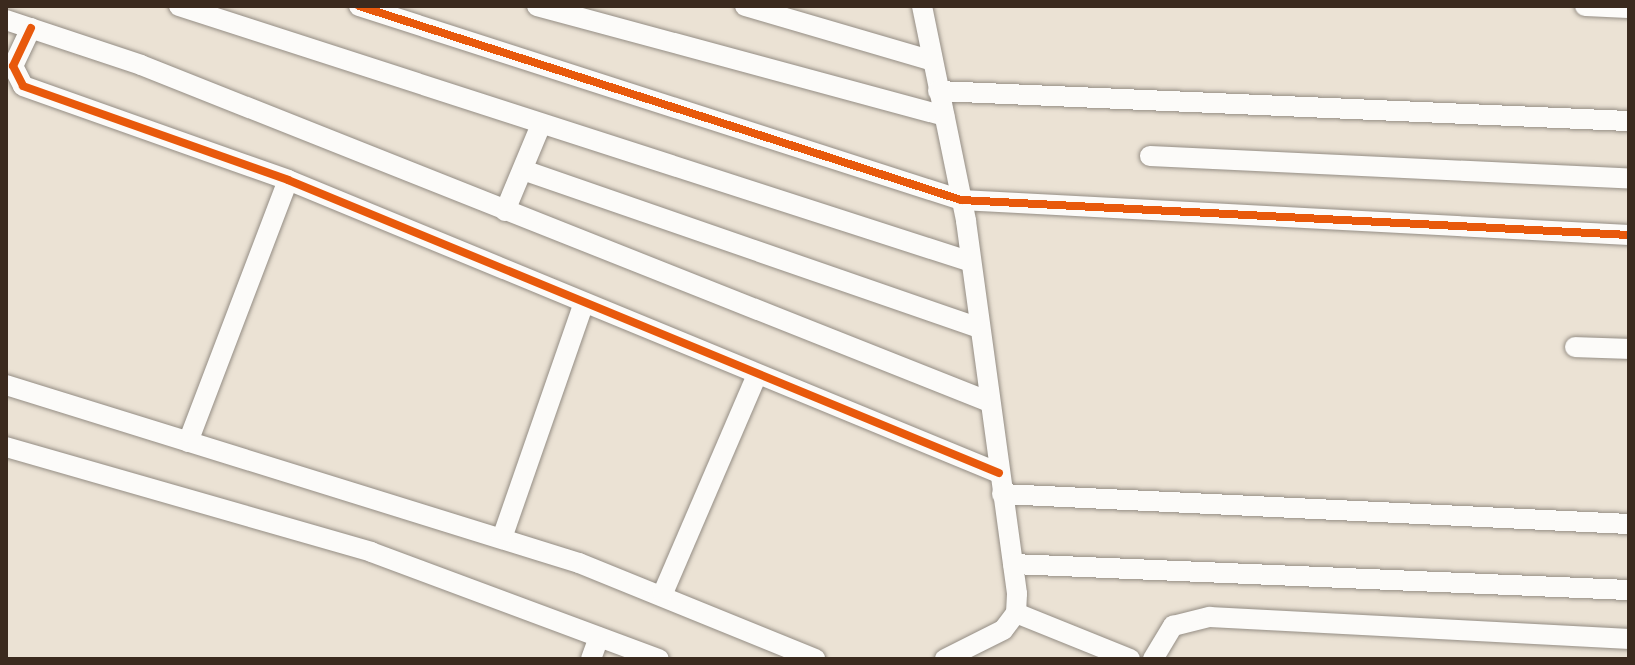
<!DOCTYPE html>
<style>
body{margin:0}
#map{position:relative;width:1635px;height:665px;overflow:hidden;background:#ebe2d4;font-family:Delius,sans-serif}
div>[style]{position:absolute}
.roads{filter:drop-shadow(0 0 2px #948d84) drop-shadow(0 0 2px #948d84)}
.street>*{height:20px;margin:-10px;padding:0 10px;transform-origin:10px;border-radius:10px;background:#fcfbf9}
.cycleway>*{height:8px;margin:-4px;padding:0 4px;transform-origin:4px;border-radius:4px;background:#e8590c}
span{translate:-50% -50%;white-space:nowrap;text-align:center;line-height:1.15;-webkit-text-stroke:7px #f7f3e8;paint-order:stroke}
.frame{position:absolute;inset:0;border:8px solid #3b2a1e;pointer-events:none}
</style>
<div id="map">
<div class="roads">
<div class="street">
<i style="left:179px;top:6px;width:832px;rotate:17.91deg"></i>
<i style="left:359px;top:6px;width:632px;rotate:17.86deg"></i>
<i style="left:961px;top:200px;width:669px;rotate:3deg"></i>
<i style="left:537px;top:6px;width:422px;rotate:15.1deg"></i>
<i style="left:745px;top:6px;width:193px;rotate:16.3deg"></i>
<i style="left:922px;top:6px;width:219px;rotate:78.4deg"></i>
<i style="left:966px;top:221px;width:376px;rotate:82.2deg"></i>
<i style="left:1017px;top:594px;width:19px;rotate:93deg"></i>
<i style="left:1016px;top:613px;width:21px;rotate:127deg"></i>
<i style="left:1003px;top:630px;width:65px;rotate:153.4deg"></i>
<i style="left:1585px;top:6px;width:44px;rotate:2.6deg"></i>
<i style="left:6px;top:20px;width:142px;rotate:18.4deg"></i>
<i style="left:141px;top:65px;width:910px;rotate:21.66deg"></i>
<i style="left:31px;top:28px;width:42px;rotate:115.3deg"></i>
<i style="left:13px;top:66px;width:22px;rotate:63deg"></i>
<i style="left:23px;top:86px;width:281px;rotate:19.5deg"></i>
<i style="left:288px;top:180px;width:769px;rotate:22.4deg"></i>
<i style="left:938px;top:91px;width:692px;rotate:2.49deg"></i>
<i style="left:1150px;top:156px;width:480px;rotate:2.7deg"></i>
<i style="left:523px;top:170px;width:483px;rotate:19.1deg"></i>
<i style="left:505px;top:211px;width:91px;rotate:-67.4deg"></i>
<i style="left:1575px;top:347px;width:54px;rotate:2.1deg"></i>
<i style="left:6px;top:385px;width:600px;rotate:17.26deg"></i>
<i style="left:579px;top:563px;width:255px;rotate:22.1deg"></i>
<i style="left:188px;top:442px;width:280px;rotate:-69.1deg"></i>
<i style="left:6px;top:447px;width:380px;rotate:16deg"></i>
<i style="left:371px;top:552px;width:307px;rotate:20.4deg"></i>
<i style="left:1002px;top:494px;width:628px;rotate:2.74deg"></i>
<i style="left:502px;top:538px;width:249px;rotate:-70.8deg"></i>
<i style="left:1013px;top:564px;width:617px;rotate:2.42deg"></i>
<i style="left:663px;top:593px;width:237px;rotate:-66.7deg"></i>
<i style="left:1016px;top:613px;width:123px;rotate:22deg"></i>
<i style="left:591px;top:659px;width:23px;rotate:-70deg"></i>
<i style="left:1153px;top:659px;width:39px;rotate:-59deg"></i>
<i style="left:1173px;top:626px;width:38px;rotate:-14deg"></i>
<i style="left:1210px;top:617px;width:420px;rotate:3deg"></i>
</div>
</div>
<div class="cycleway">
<i style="left:359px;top:6px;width:632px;rotate:17.86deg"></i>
<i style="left:961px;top:200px;width:669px;rotate:3deg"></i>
<i style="left:31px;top:28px;width:42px;rotate:115.3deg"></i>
<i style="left:13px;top:66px;width:22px;rotate:63deg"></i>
<i style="left:23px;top:86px;width:281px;rotate:19.5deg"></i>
<i style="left:288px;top:180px;width:769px;rotate:22.4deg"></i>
</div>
<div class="frame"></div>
</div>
